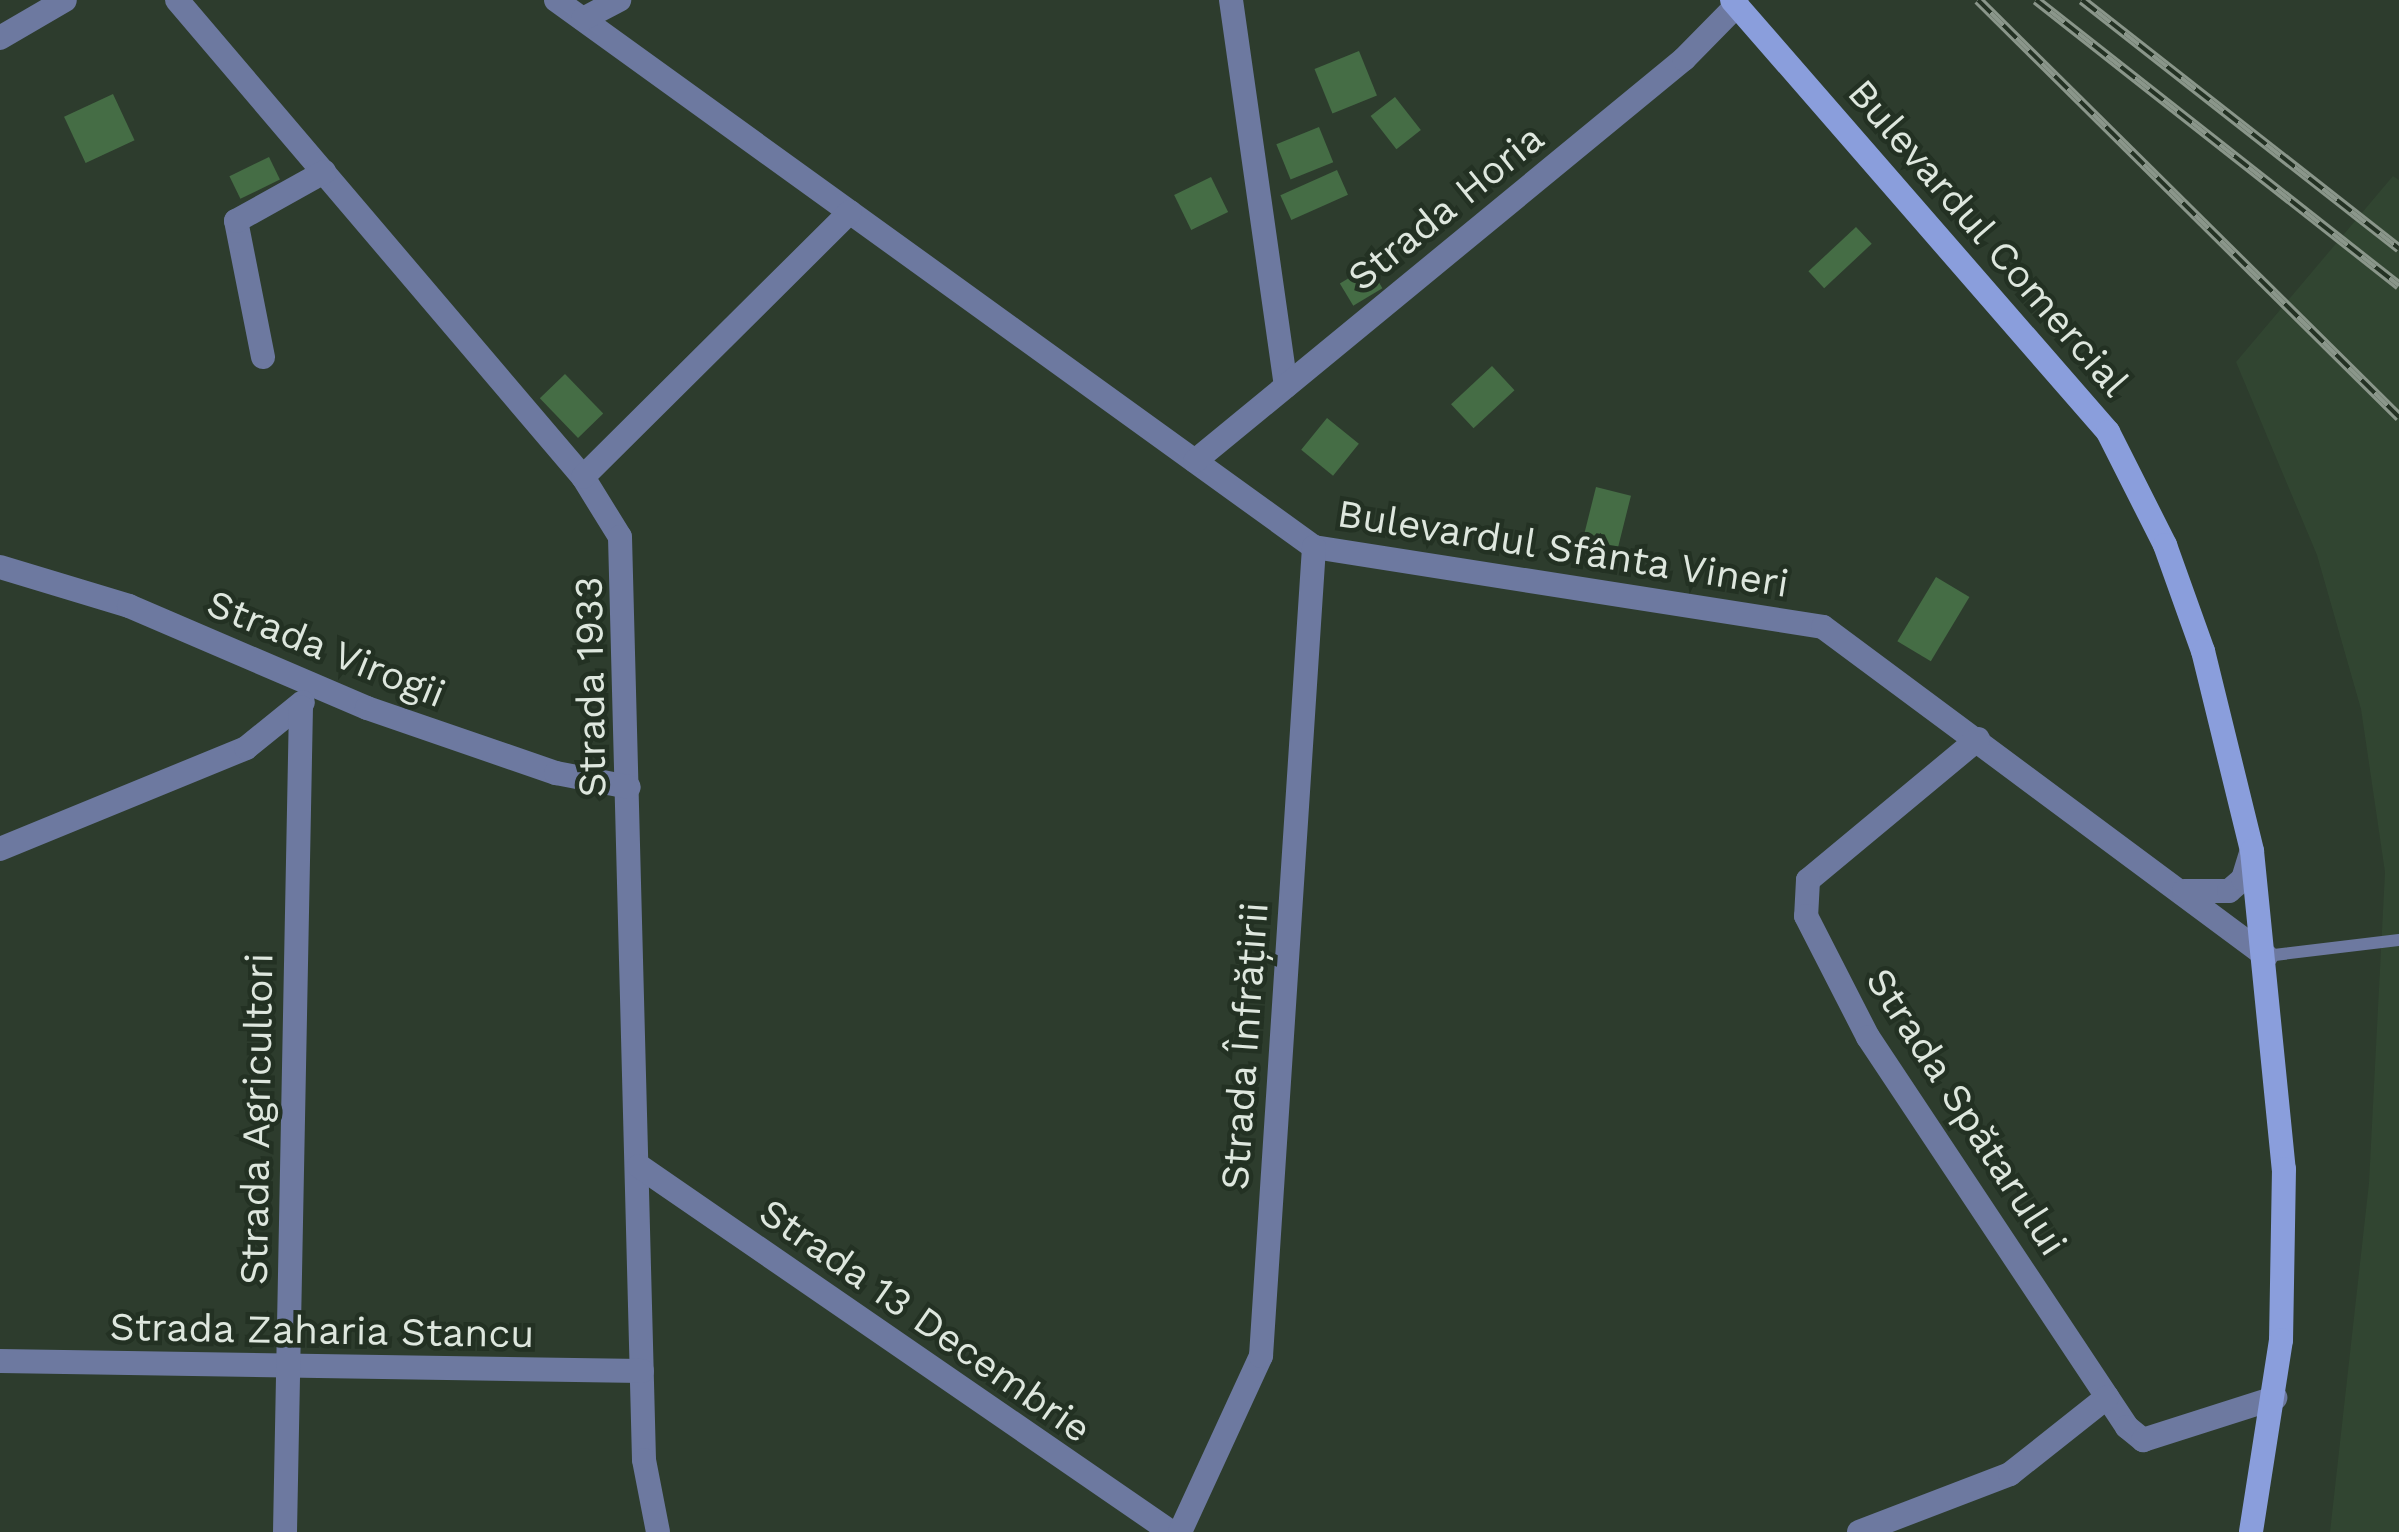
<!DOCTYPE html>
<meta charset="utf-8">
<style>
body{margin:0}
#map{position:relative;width:2399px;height:1532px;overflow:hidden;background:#2d3c2d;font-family:"Work Sans",sans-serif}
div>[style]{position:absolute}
.built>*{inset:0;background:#314531}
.building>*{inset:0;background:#456d45;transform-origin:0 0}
.lane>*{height:12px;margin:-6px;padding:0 6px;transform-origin:6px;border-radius:6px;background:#6d79a0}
.street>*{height:24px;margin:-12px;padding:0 12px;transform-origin:12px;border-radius:12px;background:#6d79a0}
.secondary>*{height:24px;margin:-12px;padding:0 12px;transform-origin:12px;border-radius:12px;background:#8a9edc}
.rail>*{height:10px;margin-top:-5px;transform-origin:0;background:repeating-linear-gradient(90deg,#233123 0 18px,#8a968a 0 36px);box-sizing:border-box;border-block:3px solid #8a968a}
span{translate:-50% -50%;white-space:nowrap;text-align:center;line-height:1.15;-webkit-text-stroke:9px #233123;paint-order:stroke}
.street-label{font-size:39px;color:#dee7de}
</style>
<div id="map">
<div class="built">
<i style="clip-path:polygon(2393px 176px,2399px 180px,2399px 1532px,2330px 1532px,2369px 1183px,2385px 872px,2361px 709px,2317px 555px,2236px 362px)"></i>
</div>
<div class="building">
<i style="left:1359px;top:51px;width:48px;height:48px;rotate:68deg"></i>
<i style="left:113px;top:94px;width:51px;height:54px;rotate:65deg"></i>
<i style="left:1395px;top:97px;width:42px;height:31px;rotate:52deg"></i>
<i style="left:1319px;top:127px;width:38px;height:46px;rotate:68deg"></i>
<i style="left:269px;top:157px;width:25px;height:44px;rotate:64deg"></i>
<i style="left:1337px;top:170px;width:27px;height:62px;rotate:66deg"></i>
<i style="left:1211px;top:177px;width:39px;height:41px;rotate:64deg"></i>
<i style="left:1856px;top:227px;width:23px;height:65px;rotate:47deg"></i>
<i style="left:1369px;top:266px;width:26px;height:34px;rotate:59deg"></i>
<i style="left:1492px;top:366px;width:33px;height:56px;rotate:47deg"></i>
<i style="left:565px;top:374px;width:55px;height:35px;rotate:46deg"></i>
<i style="left:1327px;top:418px;width:41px;height:41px;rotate:39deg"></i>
<i style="left:1596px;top:487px;width:36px;height:58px;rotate:14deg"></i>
<i style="left:1936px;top:577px;width:39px;height:75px;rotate:31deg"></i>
</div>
<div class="lane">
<i style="left:2266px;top:956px;width:134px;rotate:-6.9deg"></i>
</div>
<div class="street">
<i style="left:177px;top:0;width:626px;rotate:49.6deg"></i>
<i style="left:583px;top:477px;width:70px;rotate:58.3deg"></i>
<i style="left:620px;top:537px;width:923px;rotate:88.51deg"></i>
<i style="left:644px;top:1460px;width:73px;rotate:79deg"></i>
<i style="left:556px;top:0;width:935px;rotate:35.82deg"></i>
<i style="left:1314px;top:547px;width:515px;rotate:8.93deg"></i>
<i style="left:1823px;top:627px;width:552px;rotate:36.6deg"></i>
<i style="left:1231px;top:0;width:390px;rotate:81.9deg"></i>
<i style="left:583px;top:19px;width:41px;rotate:-27.8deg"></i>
<i style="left:0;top:38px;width:75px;rotate:-30.3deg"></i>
<i style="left:263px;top:357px;width:139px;rotate:-101.2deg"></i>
<i style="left:236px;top:221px;width:101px;rotate:-29.1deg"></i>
<i style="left:1195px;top:461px;width:633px;rotate:-39.42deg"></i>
<i style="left:1684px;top:59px;width:76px;rotate:-45.5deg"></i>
<i style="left:583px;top:477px;width:376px;rotate:-44.8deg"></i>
<i style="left:0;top:567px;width:135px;rotate:16.8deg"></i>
<i style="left:129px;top:606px;width:259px;rotate:23.2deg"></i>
<i style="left:367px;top:708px;width:200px;rotate:19deg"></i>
<i style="left:556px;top:773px;width:74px;rotate:10.9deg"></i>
<i style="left:1978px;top:739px;width:221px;rotate:140.3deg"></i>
<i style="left:1808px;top:880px;width:36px;rotate:93deg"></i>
<i style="left:1806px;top:916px;width:136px;rotate:62.9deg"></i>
<i style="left:1868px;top:1037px;width:468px;rotate:56.4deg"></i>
<i style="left:2127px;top:1427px;width:21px;rotate:39deg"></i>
<i style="left:2143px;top:1440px;width:139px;rotate:-17.7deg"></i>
<i style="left:0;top:849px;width:266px;rotate:-22.3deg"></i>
<i style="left:246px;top:748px;width:73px;rotate:-38.9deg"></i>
<i style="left:2184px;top:891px;width:45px"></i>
<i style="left:2229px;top:891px;width:18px;rotate:-41deg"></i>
<i style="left:2243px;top:879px;width:27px;rotate:-73deg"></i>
<i style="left:639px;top:1166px;width:646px;rotate:34.53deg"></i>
<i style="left:0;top:1361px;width:642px;rotate:0.89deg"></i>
<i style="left:285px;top:1532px;width:825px;rotate:-88.89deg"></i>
<i style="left:1180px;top:1532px;width:194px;rotate:-65.3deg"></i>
<i style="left:1261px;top:1356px;width:811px;rotate:-86.25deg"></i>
<i style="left:1859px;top:1532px;width:162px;rotate:-21deg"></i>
<i style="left:2010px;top:1474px;width:124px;rotate:-38.4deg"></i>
</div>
<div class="secondary">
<i style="left:1732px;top:0;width:573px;rotate:48.96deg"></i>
<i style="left:2108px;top:432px;width:127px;rotate:63.2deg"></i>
<i style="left:2165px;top:545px;width:113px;rotate:70.3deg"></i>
<i style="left:2203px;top:651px;width:206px;rotate:76.2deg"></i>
<i style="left:2252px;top:851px;width:320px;rotate:84.3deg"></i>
<i style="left:2284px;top:1169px;width:171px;rotate:91deg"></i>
<i style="left:2281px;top:1340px;width:194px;rotate:98.9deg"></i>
</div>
<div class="rail">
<i style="left:1978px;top:0;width:593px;rotate:44.73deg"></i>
<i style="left:2036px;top:0;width:462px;rotate:38.2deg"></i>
<i style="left:2082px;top:0;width:403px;rotate:38.1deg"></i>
</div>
<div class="street-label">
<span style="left:1446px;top:208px;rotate:-39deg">Strada Horia</span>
<span style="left:1988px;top:238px;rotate:49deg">Bulevardul Comercial</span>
<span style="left:1563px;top:549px;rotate:9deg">Bulevardul Sfânta Vineri</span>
<span style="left:326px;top:649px;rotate:22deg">Strada Virogii</span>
<span style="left:591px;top:687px;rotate:-91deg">Strada 1933</span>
<span style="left:1245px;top:1046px;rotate:-86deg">Strada Înfrățirii</span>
<span style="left:1966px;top:1112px;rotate:57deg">Strada Spătarului</span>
<span style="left:257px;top:1119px;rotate:-89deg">Strada Agricultori</span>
<span style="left:925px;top:1321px;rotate:35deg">Strada 13 Decembrie</span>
<span style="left:322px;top:1331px;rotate:1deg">Strada Zaharia Stancu</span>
</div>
</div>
